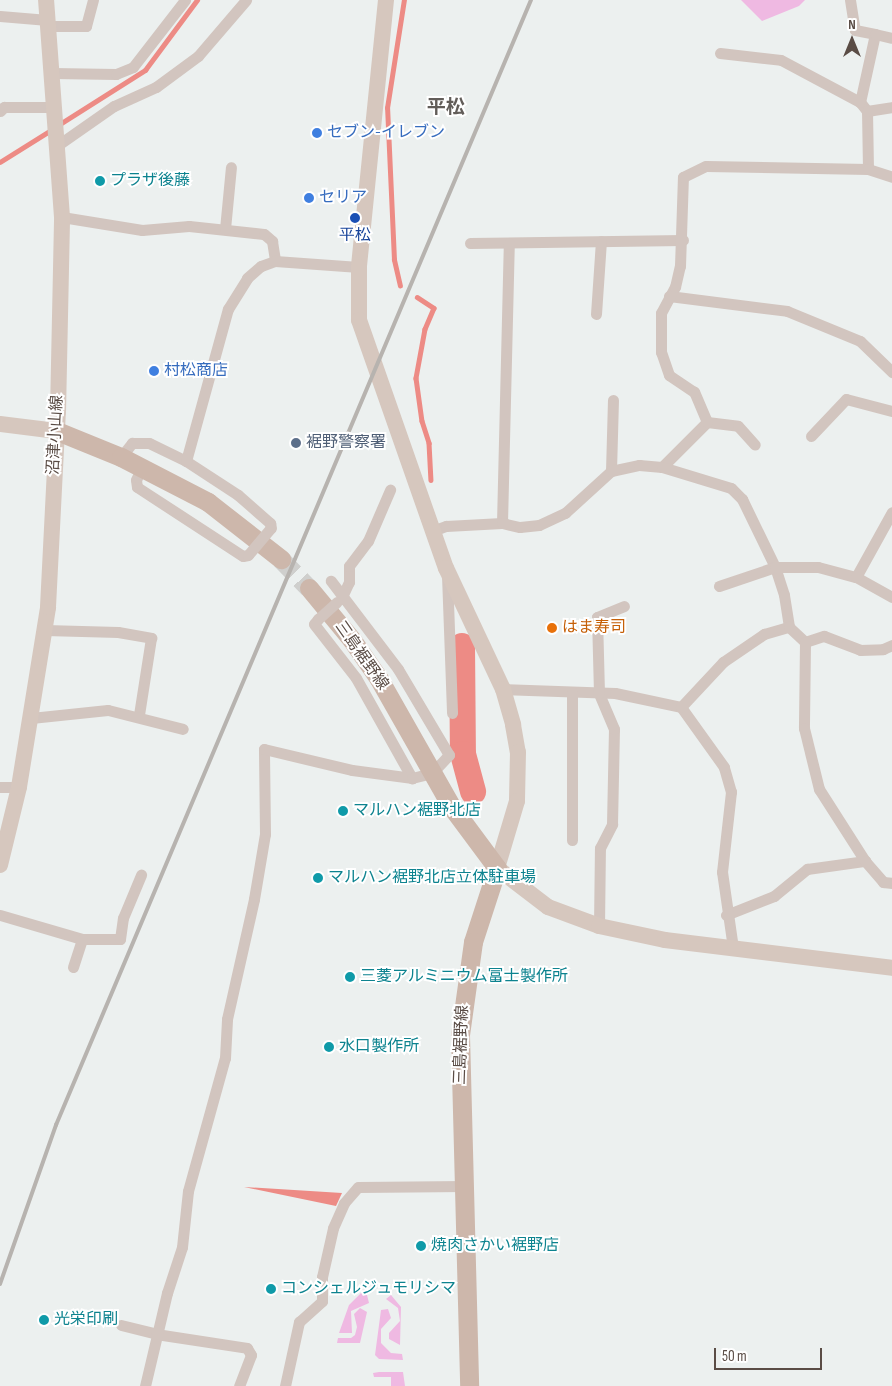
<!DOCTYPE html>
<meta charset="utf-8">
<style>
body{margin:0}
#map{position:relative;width:892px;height:1386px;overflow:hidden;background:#ecf0ef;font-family:"Sofia Sans Condensed","Noto Sans JP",sans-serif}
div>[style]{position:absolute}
.green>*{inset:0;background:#efb9e2}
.water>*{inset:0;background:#ed8b85}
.stream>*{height:4.5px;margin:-2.25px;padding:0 2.25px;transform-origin:2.25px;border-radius:2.25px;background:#ed8b85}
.river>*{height:26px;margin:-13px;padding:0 13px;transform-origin:13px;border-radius:13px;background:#ed8b85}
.primary-tunnel>*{height:19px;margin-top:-9.5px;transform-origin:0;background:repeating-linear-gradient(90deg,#cfcfcd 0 19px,transparent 0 28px)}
.street>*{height:11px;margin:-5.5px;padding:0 5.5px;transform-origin:5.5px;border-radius:5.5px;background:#d2c5bf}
.secondary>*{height:16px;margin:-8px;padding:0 8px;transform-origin:8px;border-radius:8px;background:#d6c7be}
.primary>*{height:19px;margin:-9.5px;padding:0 9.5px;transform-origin:9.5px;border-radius:9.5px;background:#cdb7ab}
.rail>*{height:4px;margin:-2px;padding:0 2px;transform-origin:2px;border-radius:2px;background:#b7b3af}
.street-bridge>*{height:11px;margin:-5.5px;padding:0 5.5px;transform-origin:5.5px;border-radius:5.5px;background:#d2c5bf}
.dots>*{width:14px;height:14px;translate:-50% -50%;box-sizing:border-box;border:2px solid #fff;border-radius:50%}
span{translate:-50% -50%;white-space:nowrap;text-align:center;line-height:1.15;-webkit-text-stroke:4px #fff;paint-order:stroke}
.shop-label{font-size:16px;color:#366cbe}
.left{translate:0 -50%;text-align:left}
.culture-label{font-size:16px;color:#0d838f}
.transit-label{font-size:16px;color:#164399}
.street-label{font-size:16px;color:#5a4c45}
.service-label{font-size:16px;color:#4e5e75}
.food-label{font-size:16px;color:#c56008}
.quarter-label{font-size:19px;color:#625d59;font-weight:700}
.north{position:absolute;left:827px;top:15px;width:50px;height:50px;-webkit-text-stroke:4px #fff;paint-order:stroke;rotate:0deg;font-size:14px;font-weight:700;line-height:20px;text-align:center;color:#5a4c45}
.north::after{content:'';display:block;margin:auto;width:18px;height:22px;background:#5a4c45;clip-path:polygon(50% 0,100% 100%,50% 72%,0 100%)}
.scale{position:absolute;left:714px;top:1348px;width:108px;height:22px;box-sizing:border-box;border:2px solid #5a4c45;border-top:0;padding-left:6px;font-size:15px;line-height:18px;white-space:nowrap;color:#5a4c45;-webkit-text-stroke:4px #fff;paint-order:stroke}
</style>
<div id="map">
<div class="green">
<i style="clip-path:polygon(741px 0,805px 0,799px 6px,762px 21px)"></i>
<i style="clip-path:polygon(361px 1293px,367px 1295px,369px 1303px,351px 1311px,352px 1333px,339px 1333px,349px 1305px)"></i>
<i style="clip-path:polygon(391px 1295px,401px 1307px,400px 1345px,389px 1339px,389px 1333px,400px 1321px,398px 1308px,386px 1299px)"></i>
<i style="clip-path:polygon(360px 1308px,367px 1312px,360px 1343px,337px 1343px,338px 1338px,351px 1338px,355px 1335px,357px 1327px,354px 1314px)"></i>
<i style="clip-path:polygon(388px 1309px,391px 1318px,381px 1329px,381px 1343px,391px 1353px,402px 1354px,403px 1360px,379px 1359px,375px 1355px,381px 1310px)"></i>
<i style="clip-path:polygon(379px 1372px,403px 1372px,405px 1386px,391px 1386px,391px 1377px,374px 1377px,373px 1373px)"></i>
</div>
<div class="water">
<i style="clip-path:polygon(244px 1187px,342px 1193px,336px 1206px)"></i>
</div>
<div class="stream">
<i style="left:60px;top:124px;width:101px;rotate:-32.4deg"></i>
<i style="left:145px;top:70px;width:87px;rotate:-53.4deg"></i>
<i style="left:0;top:162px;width:60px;rotate:-32.1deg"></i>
<i style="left:400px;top:286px;width:27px;rotate:-103deg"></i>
<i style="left:394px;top:260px;width:152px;rotate:-92.6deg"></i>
<i style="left:387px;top:108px;width:109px;rotate:-81.1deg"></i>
<i style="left:417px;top:297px;width:20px;rotate:33deg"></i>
<i style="left:434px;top:308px;width:23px;rotate:113deg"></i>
<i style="left:425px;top:329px;width:50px;rotate:100.4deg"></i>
<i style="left:416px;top:378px;width:43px;rotate:82.1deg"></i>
<i style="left:422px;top:421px;width:23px;rotate:72deg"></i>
<i style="left:429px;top:443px;width:37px;rotate:87deg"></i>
</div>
<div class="river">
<i style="left:462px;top:646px;width:108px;rotate:89.5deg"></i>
<i style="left:463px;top:754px;width:39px;rotate:75deg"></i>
</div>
<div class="primary-tunnel">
<i style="left:281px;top:559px;width:40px;rotate:46deg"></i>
</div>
<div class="street">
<i style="left:850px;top:0;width:30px;rotate:81deg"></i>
<i style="left:855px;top:30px;width:20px;rotate:11deg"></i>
<i style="left:875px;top:34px;width:70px;rotate:102.4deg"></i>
<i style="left:860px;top:102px;width:11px;rotate:52deg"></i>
<i style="left:867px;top:111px;width:58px;rotate:89deg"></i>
<i style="left:0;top:16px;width:48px;rotate:4.8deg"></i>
<i style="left:48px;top:26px;width:38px"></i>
<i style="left:86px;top:26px;width:27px;rotate:-75deg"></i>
<i style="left:875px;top:34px;width:17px;rotate:13deg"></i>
<i style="left:720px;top:53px;width:61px;rotate:6.5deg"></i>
<i style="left:781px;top:60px;width:89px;rotate:28deg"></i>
<i style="left:52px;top:73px;width:64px;rotate:0.9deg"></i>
<i style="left:116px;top:74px;width:18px;rotate:-22deg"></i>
<i style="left:133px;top:67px;width:85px;rotate:-52.2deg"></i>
<i style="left:0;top:111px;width:6px;rotate:-45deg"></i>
<i style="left:4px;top:107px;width:49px"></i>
<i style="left:867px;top:111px;width:25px;rotate:-9deg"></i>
<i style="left:58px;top:145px;width:68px;rotate:-34.9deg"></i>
<i style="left:114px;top:106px;width:46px;rotate:-24.3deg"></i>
<i style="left:156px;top:87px;width:52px;rotate:-36.4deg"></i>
<i style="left:198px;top:56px;width:74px;rotate:-49.4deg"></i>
<i style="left:62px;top:217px;width:81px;rotate:9.2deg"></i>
<i style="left:142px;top:230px;width:47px;rotate:-4.9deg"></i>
<i style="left:189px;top:226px;width:75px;rotate:6.1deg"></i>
<i style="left:264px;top:234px;width:11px;rotate:41deg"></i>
<i style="left:272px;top:241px;width:20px;rotate:81deg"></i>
<i style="left:225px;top:229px;width:62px;rotate:-84.5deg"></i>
<i style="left:470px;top:243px;width:213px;rotate:-0.8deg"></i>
<i style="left:669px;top:296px;width:119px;rotate:7.2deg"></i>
<i style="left:787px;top:311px;width:79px;rotate:22.3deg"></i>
<i style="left:860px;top:341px;width:45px;rotate:44.1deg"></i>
<i style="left:596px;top:314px;width:73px;rotate:-86.1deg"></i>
<i style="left:707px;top:422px;width:31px;rotate:7deg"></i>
<i style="left:738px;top:426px;width:25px;rotate:48deg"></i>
<i style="left:811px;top:436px;width:51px;rotate:-46.6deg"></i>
<i style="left:846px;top:399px;width:48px;rotate:14.6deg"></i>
<i style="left:121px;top:457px;width:18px;rotate:-52deg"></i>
<i style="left:132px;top:443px;width:17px"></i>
<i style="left:149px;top:443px;width:41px;rotate:25.9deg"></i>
<i style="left:186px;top:461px;width:62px;rotate:33.2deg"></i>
<i style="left:238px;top:495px;width:43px;rotate:41.2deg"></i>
<i style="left:270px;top:523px;width:5px;rotate:79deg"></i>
<i style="left:186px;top:461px;width:158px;rotate:-74.6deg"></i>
<i style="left:228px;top:309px;width:36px;rotate:-58deg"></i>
<i style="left:247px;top:278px;width:18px;rotate:-41deg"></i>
<i style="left:261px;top:266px;width:15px;rotate:-20deg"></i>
<i style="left:275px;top:261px;width:84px;rotate:4.1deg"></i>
<i style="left:142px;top:467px;width:14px;rotate:115deg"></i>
<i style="left:136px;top:480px;width:7px;rotate:82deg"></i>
<i style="left:137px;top:487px;width:126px;rotate:33.1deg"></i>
<i style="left:243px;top:556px;width:5px;rotate:-11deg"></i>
<i style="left:662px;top:467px;width:64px;rotate:-45deg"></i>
<i style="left:707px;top:422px;width:33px;rotate:-113deg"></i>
<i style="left:694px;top:392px;width:30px;rotate:-146deg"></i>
<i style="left:669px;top:375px;width:24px;rotate:-109deg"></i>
<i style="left:661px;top:352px;width:39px;rotate:-90deg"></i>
<i style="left:661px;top:313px;width:30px;rotate:-62deg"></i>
<i style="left:675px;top:287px;width:22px;rotate:-77deg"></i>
<i style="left:680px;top:266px;width:89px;rotate:-88.1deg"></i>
<i style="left:683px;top:177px;width:25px;rotate:-26deg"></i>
<i style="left:706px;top:166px;width:162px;rotate:1.1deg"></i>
<i style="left:868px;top:169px;width:25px;rotate:18deg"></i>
<i style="left:611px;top:471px;width:71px;rotate:-88.4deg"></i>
<i style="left:502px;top:523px;width:280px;rotate:-88.6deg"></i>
<i style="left:432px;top:531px;width:15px;rotate:-20deg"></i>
<i style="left:446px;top:526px;width:56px;rotate:-3.1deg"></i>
<i style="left:502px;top:523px;width:18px;rotate:13deg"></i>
<i style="left:520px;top:527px;width:19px;rotate:-6deg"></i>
<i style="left:539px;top:525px;width:29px;rotate:-25deg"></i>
<i style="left:565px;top:513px;width:62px;rotate:-42.4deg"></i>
<i style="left:611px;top:471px;width:29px;rotate:-12deg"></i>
<i style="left:639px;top:465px;width:23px;rotate:5deg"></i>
<i style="left:662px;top:467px;width:72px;rotate:16.9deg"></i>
<i style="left:731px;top:488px;width:16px;rotate:45deg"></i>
<i style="left:742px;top:499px;width:76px;rotate:64.1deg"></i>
<i style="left:775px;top:567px;width:29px;rotate:72deg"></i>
<i style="left:784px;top:595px;width:32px;rotate:81deg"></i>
<i style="left:447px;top:575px;width:138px;rotate:87.9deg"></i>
<i style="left:856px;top:577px;width:41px;rotate:29.1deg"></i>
<i style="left:719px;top:586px;width:59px;rotate:-18.7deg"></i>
<i style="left:775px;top:567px;width:43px"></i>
<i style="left:818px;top:567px;width:39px;rotate:15deg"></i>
<i style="left:856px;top:577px;width:74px;rotate:-61deg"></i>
<i style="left:341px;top:599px;width:19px;rotate:-65deg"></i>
<i style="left:349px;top:582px;width:16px;rotate:-90deg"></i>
<i style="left:349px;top:566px;width:31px;rotate:-53deg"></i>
<i style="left:368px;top:541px;width:56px;rotate:-66.7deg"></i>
<i style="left:318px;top:619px;width:6px;rotate:129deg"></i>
<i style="left:314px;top:624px;width:68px;rotate:52.1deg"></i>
<i style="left:356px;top:678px;width:115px;rotate:60.8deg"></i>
<i style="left:45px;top:630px;width:73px;rotate:1.6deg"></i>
<i style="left:118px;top:632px;width:34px;rotate:10deg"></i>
<i style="left:151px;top:638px;width:78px;rotate:98.9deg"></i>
<i style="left:805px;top:642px;width:20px;rotate:-18deg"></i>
<i style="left:824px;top:636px;width:39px;rotate:21deg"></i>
<i style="left:860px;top:650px;width:23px;rotate:-2deg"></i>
<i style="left:883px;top:649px;width:10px;rotate:-24deg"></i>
<i style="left:503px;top:689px;width:112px;rotate:2deg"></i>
<i style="left:615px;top:693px;width:67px;rotate:12deg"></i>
<i style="left:572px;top:692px;width:148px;rotate:90deg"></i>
<i style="left:31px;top:718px;width:77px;rotate:-5.9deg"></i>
<i style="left:108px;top:710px;width:77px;rotate:14.2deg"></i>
<i style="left:0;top:787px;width:19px"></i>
<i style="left:0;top:915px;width:85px;rotate:16.3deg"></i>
<i style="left:82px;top:939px;width:38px"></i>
<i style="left:120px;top:939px;width:21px;rotate:-82deg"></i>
<i style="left:123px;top:918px;width:47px;rotate:-67.3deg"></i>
<i style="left:726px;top:915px;width:52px;rotate:-21.6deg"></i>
<i style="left:774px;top:896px;width:43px;rotate:-39.3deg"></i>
<i style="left:807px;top:869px;width:59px;rotate:-7.9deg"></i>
<i style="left:599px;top:926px;width:78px;rotate:-89.3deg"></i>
<i style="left:600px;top:848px;width:27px;rotate:-63deg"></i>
<i style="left:612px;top:824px;width:95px;rotate:-88.8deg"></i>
<i style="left:614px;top:729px;width:39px;rotate:-113deg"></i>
<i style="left:599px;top:693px;width:76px;rotate:-91.5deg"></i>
<i style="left:597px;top:617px;width:29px;rotate:-22deg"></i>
<i style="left:733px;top:948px;width:77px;rotate:-98.2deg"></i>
<i style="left:722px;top:872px;width:81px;rotate:-83.6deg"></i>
<i style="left:731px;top:792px;width:26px;rotate:-106deg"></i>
<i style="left:724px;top:767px;width:74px;rotate:-125.6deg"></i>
<i style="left:681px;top:707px;width:62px;rotate:-47deg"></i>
<i style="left:723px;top:662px;width:50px;rotate:-34.3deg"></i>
<i style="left:764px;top:634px;width:26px;rotate:-16deg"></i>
<i style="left:789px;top:627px;width:22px;rotate:43deg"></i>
<i style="left:805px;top:642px;width:86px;rotate:90.7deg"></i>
<i style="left:804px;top:728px;width:63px;rotate:76.2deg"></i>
<i style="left:819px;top:789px;width:85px;rotate:57.4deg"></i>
<i style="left:865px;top:861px;width:28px;rotate:49deg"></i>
<i style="left:883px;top:882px;width:9px;rotate:6deg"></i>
<i style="left:73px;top:967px;width:29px;rotate:-72deg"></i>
<i style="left:121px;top:1325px;width:36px;rotate:14deg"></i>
<i style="left:156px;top:1334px;width:92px;rotate:8.7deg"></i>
<i style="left:247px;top:1348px;width:8px;rotate:60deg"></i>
<i style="left:251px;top:1355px;width:33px;rotate:111deg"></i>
<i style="left:145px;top:1386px;width:96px;rotate:-76.7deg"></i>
<i style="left:167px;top:1293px;width:48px;rotate:-71.9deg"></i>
<i style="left:182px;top:1247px;width:56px;rotate:-83.9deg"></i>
<i style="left:188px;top:1191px;width:138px;rotate:-74.5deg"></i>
<i style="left:225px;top:1058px;width:39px;rotate:-87deg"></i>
<i style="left:227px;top:1019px;width:123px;rotate:-77.3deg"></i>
<i style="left:254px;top:899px;width:66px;rotate:-80.4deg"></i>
<i style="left:265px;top:834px;width:85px;rotate:-90.7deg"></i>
<i style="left:264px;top:749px;width:90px;rotate:13.4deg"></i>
<i style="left:352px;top:770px;width:61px;rotate:7.6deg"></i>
<i style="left:412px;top:778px;width:21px;rotate:-14deg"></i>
<i style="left:432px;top:773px;width:25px;rotate:-47deg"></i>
<i style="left:449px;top:755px;width:100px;rotate:-120.7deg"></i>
<i style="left:398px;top:669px;width:111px;rotate:-127.3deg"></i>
<i style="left:285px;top:1386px;width:66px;rotate:-77.7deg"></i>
<i style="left:299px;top:1322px;width:31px;rotate:-42deg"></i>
<i style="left:322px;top:1301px;width:24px;rotate:-90deg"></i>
<i style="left:322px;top:1277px;width:50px;rotate:-77.3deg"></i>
<i style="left:333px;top:1228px;width:27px;rotate:-66deg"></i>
<i style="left:344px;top:1203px;width:21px;rotate:-49deg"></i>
<i style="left:358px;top:1187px;width:107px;rotate:-0.5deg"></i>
</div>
<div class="secondary">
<i style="left:386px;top:0;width:268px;rotate:95.8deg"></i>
<i style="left:359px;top:267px;width:53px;rotate:90deg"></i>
<i style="left:359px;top:320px;width:263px;rotate:70.7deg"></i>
<i style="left:446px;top:568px;width:134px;rotate:64.8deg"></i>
<i style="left:503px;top:689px;width:37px;rotate:74deg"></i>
<i style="left:513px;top:725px;width:27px;rotate:80deg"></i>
<i style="left:518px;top:752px;width:49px;rotate:91.2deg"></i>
<i style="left:517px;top:801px;width:70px;rotate:106.6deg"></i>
<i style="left:497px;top:868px;width:64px;rotate:37.4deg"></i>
<i style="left:548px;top:907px;width:54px;rotate:20.4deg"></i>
<i style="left:599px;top:926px;width:67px;rotate:12deg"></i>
<i style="left:665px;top:940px;width:229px;rotate:7deg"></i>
<i style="left:0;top:424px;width:57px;rotate:7deg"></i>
<i style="left:0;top:865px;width:80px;rotate:-76.3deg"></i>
<i style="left:19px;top:787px;width:182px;rotate:-80.8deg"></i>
<i style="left:48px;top:607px;width:195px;rotate:-87.1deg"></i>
<i style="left:58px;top:412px;width:195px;rotate:-88.8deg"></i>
<i style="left:62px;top:217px;width:218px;rotate:-94.2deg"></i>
</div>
<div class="primary">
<i style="left:57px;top:431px;width:69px;rotate:22.1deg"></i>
<i style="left:121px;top:457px;width:98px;rotate:27.3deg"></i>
<i style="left:208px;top:502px;width:93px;rotate:38deg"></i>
<i style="left:309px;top:588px;width:67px;rotate:50.4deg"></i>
<i style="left:352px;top:640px;width:47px;rotate:55.3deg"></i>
<i style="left:379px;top:679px;width:146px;rotate:60.4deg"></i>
<i style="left:451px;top:806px;width:77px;rotate:53.4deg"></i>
<i style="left:497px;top:868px;width:78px;rotate:108deg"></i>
<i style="left:473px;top:942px;width:94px;rotate:98deg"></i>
<i style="left:460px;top:1035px;width:351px;rotate:88.5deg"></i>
</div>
<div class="rail">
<i style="left:0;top:1284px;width:169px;rotate:-70.6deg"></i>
<i style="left:56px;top:1125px;width:1221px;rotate:-67.11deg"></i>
</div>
<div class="street-bridge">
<i style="left:248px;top:555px;width:35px;rotate:-50deg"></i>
<i style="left:318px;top:619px;width:25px;rotate:-42deg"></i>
</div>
<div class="dots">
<i style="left:317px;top:133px;background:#3f7fe0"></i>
<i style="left:100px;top:181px;background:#0f9aa8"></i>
<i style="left:309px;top:198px;background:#3f7fe0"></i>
<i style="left:355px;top:218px;background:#1a4fb4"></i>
<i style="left:154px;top:371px;background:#3f7fe0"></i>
<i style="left:296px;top:443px;background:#5c6f8a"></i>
<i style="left:552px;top:628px;background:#e8710a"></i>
<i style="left:343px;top:811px;background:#0f9aa8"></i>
<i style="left:318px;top:878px;background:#0f9aa8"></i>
<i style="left:350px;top:977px;background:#0f9aa8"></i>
<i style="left:329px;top:1047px;background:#0f9aa8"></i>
<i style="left:421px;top:1246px;background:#0f9aa8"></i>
<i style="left:271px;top:1289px;background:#0f9aa8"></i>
<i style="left:44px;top:1320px;background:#0f9aa8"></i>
</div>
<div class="shop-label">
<span class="left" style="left:327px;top:133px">セブン-イレブン</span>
<span class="left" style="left:319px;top:198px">セリア</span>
<span class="left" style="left:164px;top:371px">村松商店</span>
</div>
<div class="culture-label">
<span class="left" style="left:110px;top:181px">プラザ後藤</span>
<span class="left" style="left:353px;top:811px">マルハン裾野北店</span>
<span class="left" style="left:328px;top:878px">マルハン裾野北店立体駐車場</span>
<span class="left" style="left:360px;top:977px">三菱アルミニウム富士製作所</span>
<span class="left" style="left:339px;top:1047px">水口製作所</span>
<span class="left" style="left:431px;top:1246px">焼肉さかい裾野店</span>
<span class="left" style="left:281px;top:1289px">コンシェルジュモリシマ</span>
<span class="left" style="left:54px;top:1320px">光栄印刷</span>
</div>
<div class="transit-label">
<span style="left:355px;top:236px">平松</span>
</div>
<div class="street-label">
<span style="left:56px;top:435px;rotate:-87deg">沼津小山線</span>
<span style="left:361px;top:656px;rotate:55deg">三島裾野線</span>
<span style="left:462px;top:1045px;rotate:-88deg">三島裾野線</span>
</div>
<div class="service-label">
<span class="left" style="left:306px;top:443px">裾野警察署</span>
</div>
<div class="food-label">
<span class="left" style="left:562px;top:628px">はま寿司</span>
</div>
<div class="quarter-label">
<span style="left:446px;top:108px">平松</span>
</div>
<div class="north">N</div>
<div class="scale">50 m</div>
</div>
